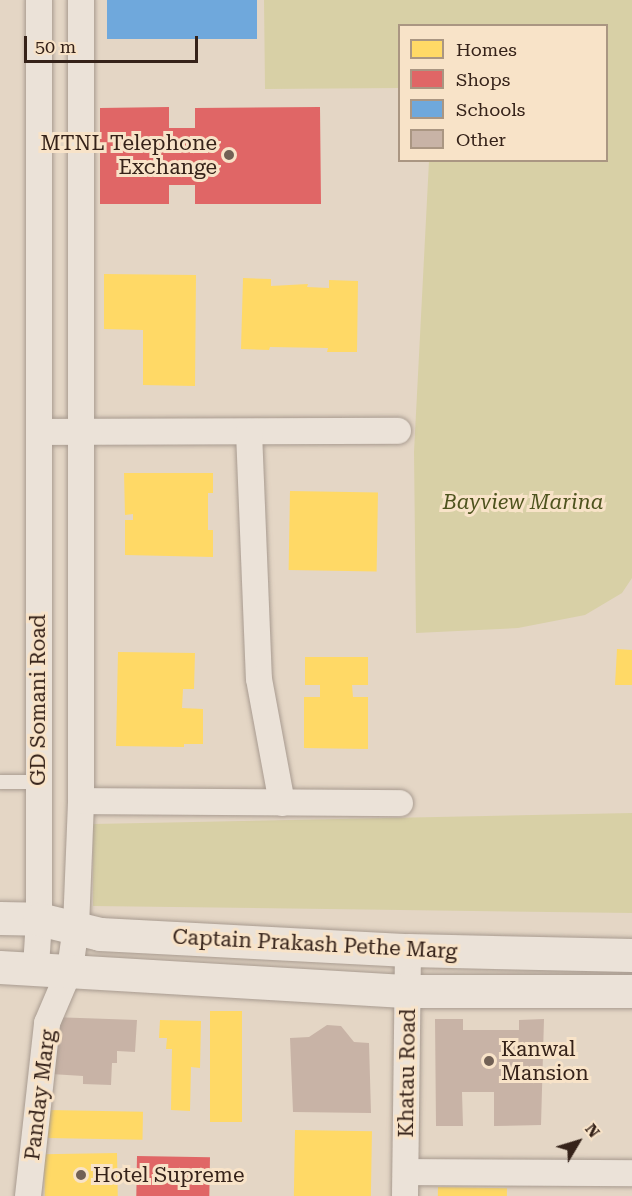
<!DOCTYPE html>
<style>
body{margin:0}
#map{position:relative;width:632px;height:1196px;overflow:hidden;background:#e4d6c5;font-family:"Roboto Serif",serif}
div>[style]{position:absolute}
.green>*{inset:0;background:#d8d0a6}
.homes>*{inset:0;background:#ffd966;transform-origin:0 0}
.shops>*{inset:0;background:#e06666;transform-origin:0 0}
.schools>*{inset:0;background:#6fa8dc;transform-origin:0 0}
.building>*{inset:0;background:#c8b3a6}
.roads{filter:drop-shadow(0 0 2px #a89b90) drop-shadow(0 0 2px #a89b90)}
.lane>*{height:14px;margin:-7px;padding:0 7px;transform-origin:7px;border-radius:7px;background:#ebe2d8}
.street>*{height:26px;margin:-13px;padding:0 13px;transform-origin:13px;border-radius:13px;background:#ebe2d8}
.secondary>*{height:33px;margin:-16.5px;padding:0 16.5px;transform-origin:16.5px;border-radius:16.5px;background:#ebe2d8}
.dots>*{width:16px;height:16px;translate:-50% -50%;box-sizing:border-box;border:3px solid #f8e3c8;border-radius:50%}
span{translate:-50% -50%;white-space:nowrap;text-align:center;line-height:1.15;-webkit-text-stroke:6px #f8e3c8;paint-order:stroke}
.poi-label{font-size:21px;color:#352219}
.right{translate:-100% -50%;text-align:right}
.left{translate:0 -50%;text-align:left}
.park-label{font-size:21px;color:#4e531e;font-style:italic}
.street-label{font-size:21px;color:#352219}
.legend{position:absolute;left:398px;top:24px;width:210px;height:138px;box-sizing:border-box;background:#f8e3c8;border:2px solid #aa9682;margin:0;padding:8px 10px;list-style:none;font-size:18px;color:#352219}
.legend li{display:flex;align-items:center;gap:12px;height:30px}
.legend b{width:30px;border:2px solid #aa9682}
.north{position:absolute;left:548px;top:1112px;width:60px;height:60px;-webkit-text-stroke:4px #f8e3c8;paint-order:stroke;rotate:52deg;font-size:16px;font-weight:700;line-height:24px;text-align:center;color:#352219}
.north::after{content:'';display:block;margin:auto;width:21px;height:27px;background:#352219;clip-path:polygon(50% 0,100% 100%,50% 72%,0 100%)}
.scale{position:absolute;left:24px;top:36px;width:174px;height:27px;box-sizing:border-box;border:3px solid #352219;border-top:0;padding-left:8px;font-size:18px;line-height:21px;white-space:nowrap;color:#352219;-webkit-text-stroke:4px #f8e3c8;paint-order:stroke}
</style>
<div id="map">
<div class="green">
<i style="clip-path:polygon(264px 0,632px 0,632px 578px,622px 593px,585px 615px,518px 628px,416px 633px,414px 452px,429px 161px,606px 160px,606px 26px,400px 26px,399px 88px,265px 89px)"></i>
<i style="clip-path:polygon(632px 813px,632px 913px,93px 906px,93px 824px)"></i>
</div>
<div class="homes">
<i style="clip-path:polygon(104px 274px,196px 275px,195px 386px,143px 385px,143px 330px,104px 329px)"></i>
<i style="clip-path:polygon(243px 278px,271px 279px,271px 286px,308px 284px,307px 287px,329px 288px,329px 280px,358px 281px,357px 352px,327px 352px,328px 348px,270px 347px,269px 350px,241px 349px)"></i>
<i style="clip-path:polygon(124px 473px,213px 473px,213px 493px,208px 493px,208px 530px,213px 530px,213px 557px,125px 555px,125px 520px,133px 520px,133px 514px,125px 515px)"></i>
<i style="left:290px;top:491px;width:88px;height:79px;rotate:1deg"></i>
<i style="clip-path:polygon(617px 649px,632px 650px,632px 685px,615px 685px)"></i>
<i style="clip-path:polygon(118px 652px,195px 653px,194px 689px,183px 689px,182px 708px,203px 709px,203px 744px,184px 744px,184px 747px,116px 746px)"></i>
<i style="clip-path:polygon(305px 657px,368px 657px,368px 685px,352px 685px,353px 697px,368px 697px,368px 749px,304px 748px,304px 697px,320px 697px,320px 685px,305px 685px)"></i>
<i style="left:210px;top:1011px;width:32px;height:111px"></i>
<i style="clip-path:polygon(160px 1020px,201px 1021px,200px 1068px,191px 1067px,190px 1111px,171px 1110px,172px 1049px,166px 1049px,167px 1038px,159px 1038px)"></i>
<i style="left:48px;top:1110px;width:95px;height:28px;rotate:1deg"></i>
<i style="left:295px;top:1130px;width:77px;height:66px;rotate:1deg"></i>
<i style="left:117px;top:1153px;width:43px;height:73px;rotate:89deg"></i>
<i style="left:438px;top:1187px;width:69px;height:9px;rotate:1deg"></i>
</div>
<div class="shops">
<i style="clip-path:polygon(169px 107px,169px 128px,195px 128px,195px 108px,320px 107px,321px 204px,195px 204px,195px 185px,169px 185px,169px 204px,100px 204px,100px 108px)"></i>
<i style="left:137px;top:1156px;width:73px;height:40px;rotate:1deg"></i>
</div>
<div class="schools">
<i style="left:107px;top:0;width:150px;height:39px"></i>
</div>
<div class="building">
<i style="clip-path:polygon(52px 1017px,137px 1020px,135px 1052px,117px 1051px,117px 1063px,112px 1063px,111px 1085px,83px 1084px,83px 1076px,51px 1074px)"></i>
<i style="clip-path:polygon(435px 1019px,463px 1019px,463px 1030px,519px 1030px,519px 1020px,544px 1019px,541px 1125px,494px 1126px,494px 1092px,462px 1092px,463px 1126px,436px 1126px)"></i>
<i style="clip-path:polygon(327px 1025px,341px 1026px,354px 1042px,369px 1043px,371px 1113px,293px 1112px,290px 1038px,309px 1037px)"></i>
</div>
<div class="roads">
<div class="lane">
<i style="left:0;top:782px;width:38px"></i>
</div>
<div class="street">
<i style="left:39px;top:432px;width:359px;rotate:-0.2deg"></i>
<i style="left:249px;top:432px;width:247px;rotate:87.7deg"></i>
<i style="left:259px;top:679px;width:126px;rotate:79.5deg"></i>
<i style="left:81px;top:801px;width:319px;rotate:0.4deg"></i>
<i style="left:36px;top:967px;width:48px;rotate:-86.4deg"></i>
<i style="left:39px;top:919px;width:919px;rotate:-90deg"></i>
<i style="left:406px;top:1172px;width:226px;rotate:0.3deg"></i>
<i style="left:28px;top:1196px;width:174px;rotate:-83.7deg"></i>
<i style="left:47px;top:1023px;width:59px;rotate:-66.9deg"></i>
<i style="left:70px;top:969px;width:42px;rotate:-81.9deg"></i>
<i style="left:76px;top:927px;width:126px;rotate:-87.7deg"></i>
<i style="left:81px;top:801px;width:801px;rotate:-90deg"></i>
<i style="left:405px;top:1196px;width:246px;rotate:-89.3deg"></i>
</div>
<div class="secondary">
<i style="left:0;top:918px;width:39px;rotate:1deg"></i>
<i style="left:39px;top:919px;width:63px;rotate:13.8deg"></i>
<i style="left:100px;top:934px;width:308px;rotate:3deg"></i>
<i style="left:408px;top:950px;width:224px;rotate:1.3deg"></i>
<i style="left:0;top:967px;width:409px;rotate:3.4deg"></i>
<i style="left:408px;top:991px;width:224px"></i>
</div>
</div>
<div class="dots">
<i style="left:229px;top:155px;background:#726155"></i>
<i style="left:489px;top:1061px;background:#726155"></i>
<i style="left:81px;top:1175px;background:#726155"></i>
</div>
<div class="poi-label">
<span class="right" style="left:217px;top:155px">MTNL Telephone<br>Exchange</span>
<span class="left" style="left:501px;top:1061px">Kanwal<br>Mansion</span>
<span class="left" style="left:93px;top:1175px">Hotel Supreme</span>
</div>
<div class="park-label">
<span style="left:523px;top:502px">Bayview Marina</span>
</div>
<div class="street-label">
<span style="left:38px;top:700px;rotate:-90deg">GD Somani Road</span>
<span style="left:315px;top:944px;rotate:3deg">Captain Prakash Pethe Marg</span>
<span style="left:407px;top:1073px;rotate:-89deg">Khatau Road</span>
<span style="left:40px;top:1095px;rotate:-83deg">Panday Marg</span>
</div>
<ul class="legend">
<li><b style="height:16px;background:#ffd966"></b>Homes</li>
<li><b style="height:16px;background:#e06666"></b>Shops</li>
<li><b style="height:16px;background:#6fa8dc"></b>Schools</li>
<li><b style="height:16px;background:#c8b3a6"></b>Other</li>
</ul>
<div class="north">N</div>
<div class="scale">50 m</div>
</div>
